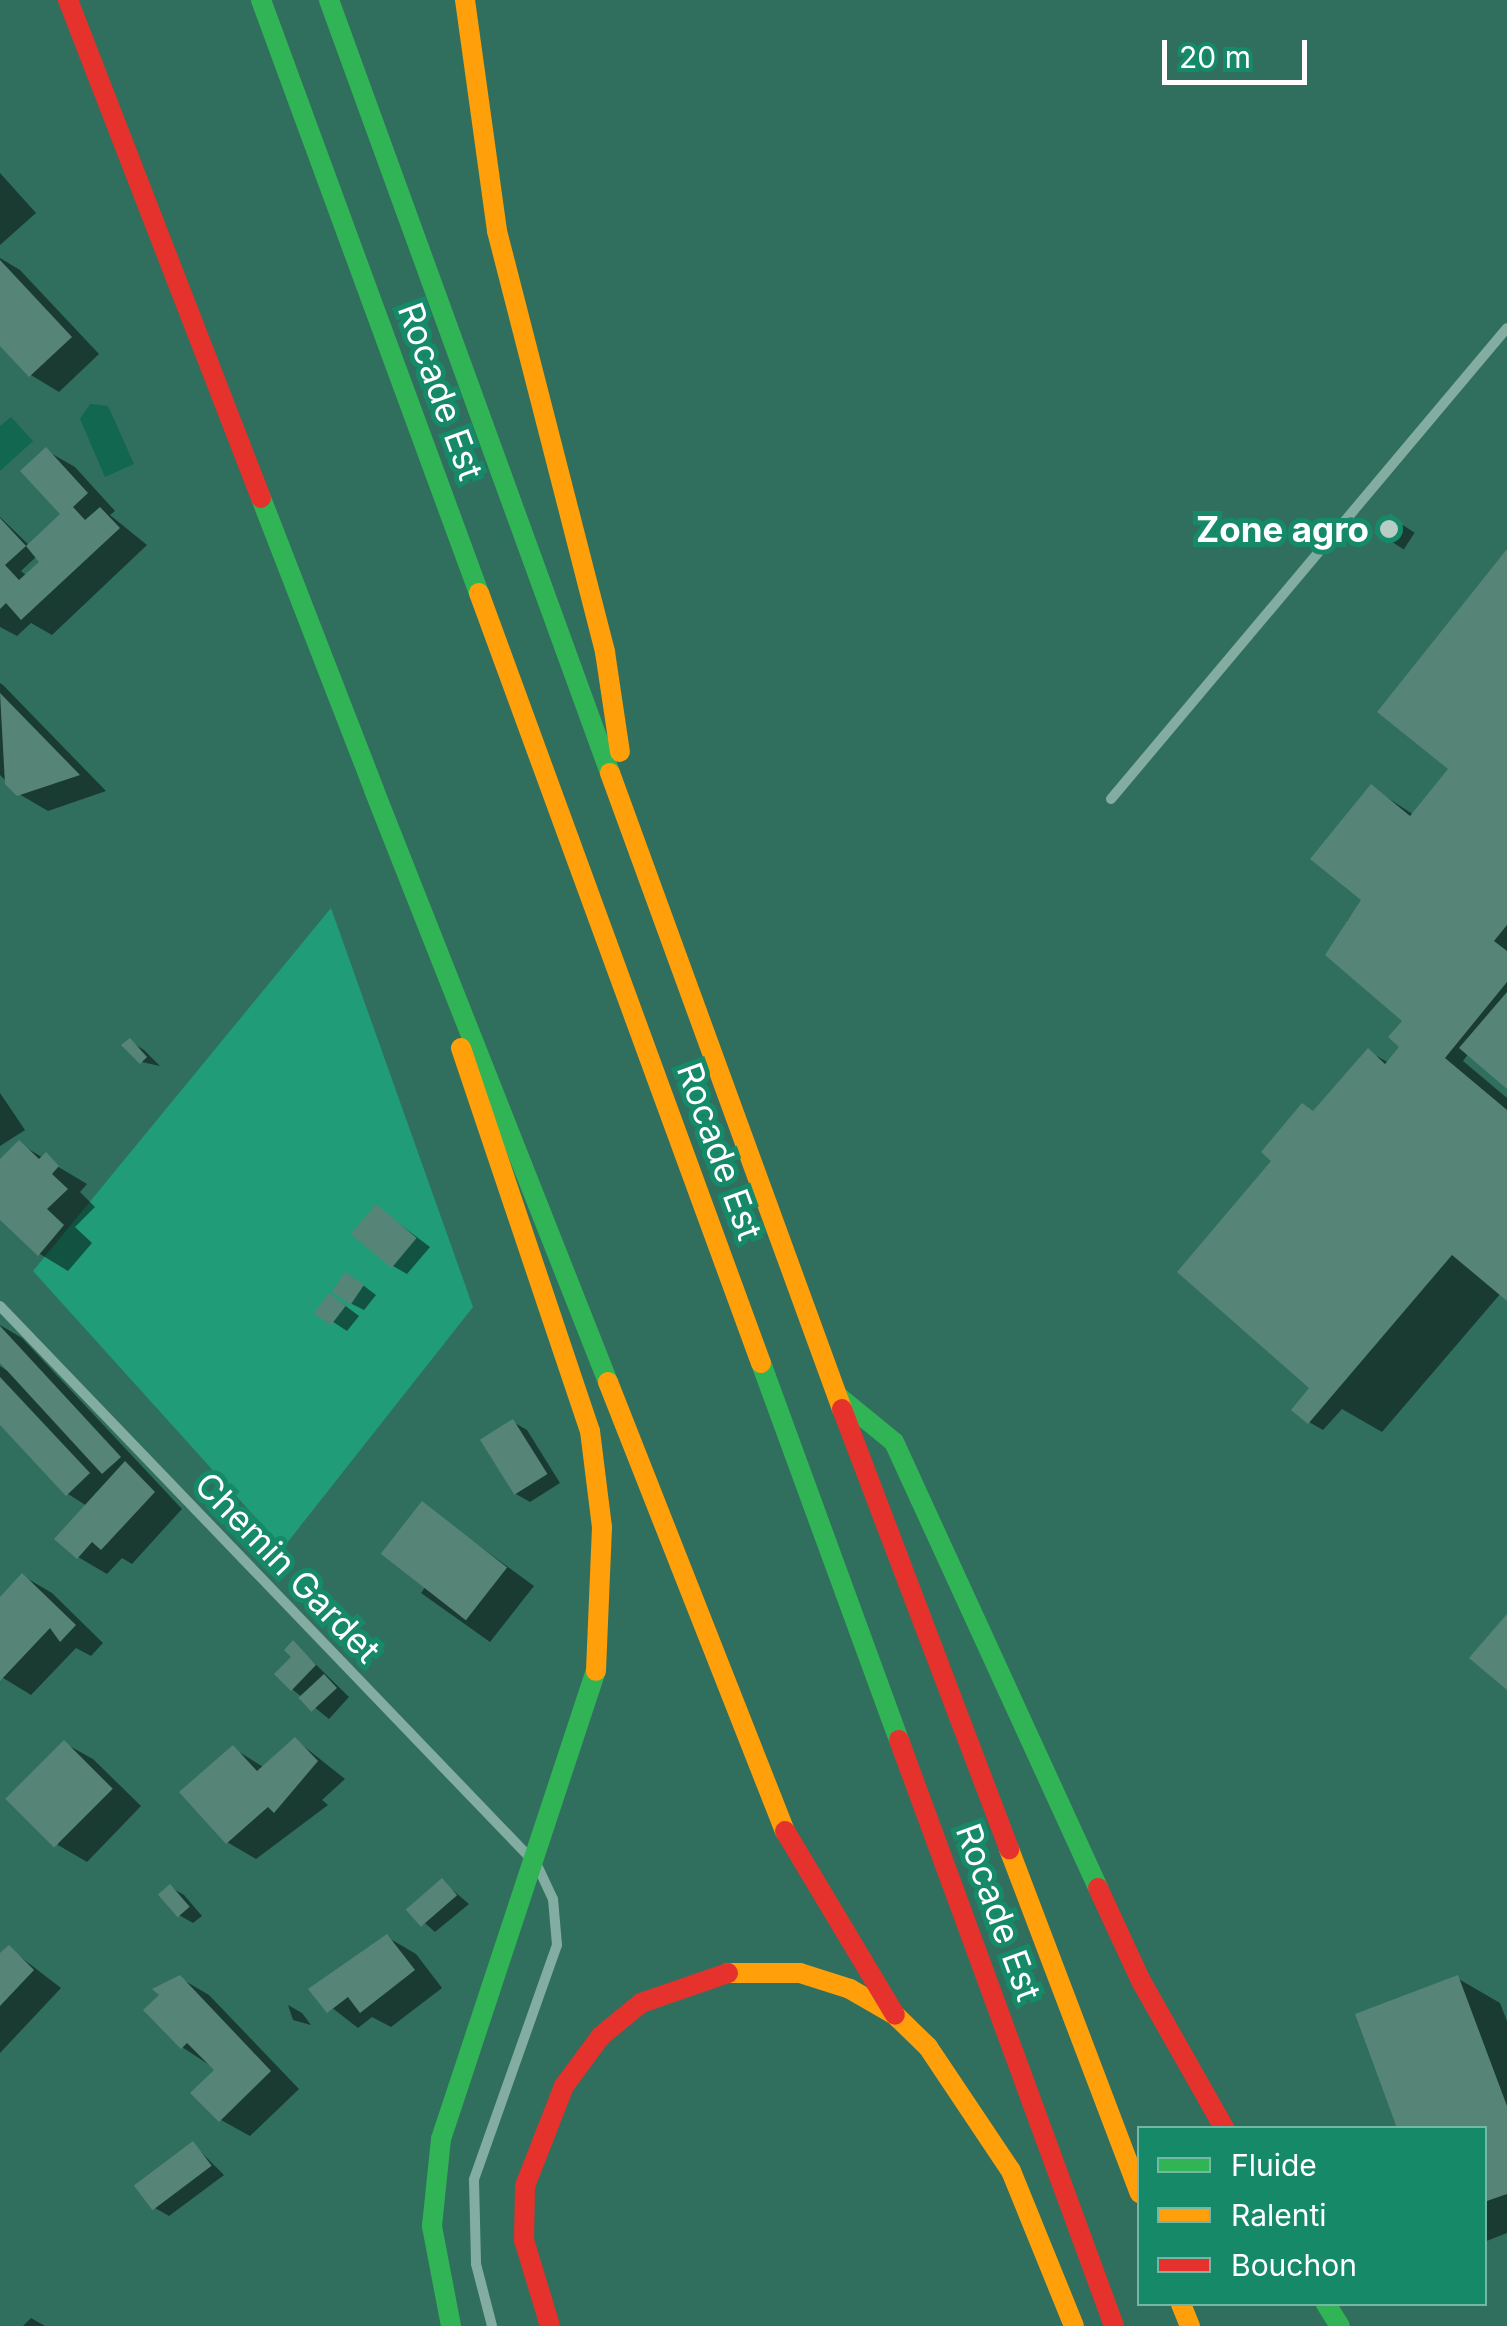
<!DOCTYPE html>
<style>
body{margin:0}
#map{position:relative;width:1507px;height:2326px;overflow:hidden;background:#306f5d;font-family:Inter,sans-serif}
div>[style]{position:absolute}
.green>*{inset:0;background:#209c78}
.water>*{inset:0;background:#11674f}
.shadow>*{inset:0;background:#0007;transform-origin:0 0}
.building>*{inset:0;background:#568578;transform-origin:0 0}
.street>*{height:10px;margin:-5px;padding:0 5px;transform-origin:5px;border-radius:5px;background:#84ada1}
.fast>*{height:20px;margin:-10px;padding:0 10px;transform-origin:10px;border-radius:10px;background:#30b455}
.slow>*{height:20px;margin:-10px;padding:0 10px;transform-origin:10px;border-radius:10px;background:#ff9f0a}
.jam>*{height:20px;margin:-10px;padding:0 10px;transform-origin:10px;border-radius:10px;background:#e5322d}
.dots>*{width:28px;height:28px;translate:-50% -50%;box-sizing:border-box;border:5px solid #168969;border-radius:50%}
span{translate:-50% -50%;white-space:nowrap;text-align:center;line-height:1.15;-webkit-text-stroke:10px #168969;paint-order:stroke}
.street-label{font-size:35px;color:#fff}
.poi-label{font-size:35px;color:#fff;font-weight:700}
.right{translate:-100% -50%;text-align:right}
.legend{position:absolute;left:1137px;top:2126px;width:350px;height:180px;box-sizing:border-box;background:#168969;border:2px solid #73b8a5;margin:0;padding:12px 18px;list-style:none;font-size:30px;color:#fff}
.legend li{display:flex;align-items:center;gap:20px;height:50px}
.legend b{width:50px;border:2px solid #73b8a5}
.scale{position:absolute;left:1162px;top:40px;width:145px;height:45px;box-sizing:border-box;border:5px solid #fff;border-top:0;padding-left:12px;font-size:30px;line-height:35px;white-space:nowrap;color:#fff;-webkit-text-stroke:8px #168969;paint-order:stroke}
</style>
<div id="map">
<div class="green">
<i style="clip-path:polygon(331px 908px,473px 1307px,283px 1548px,33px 1271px)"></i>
</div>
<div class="water">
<i style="clip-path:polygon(90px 404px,108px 406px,134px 464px,105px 477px,80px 419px)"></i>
<i style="clip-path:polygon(11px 417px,33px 441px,0 471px,0 426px)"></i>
</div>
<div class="shadow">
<i style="clip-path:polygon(0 173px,36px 213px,0 245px)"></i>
<i style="clip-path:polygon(0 258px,20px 270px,99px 354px,59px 392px,31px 375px,0 342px)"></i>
<i style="clip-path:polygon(evenodd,47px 451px,75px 467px,115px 511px,110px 515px,147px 545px,52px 635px,31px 623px,17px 636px,0 627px,0 517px,30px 546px,64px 514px,47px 451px,37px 556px,42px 562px,27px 576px,21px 571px,37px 556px)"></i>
<i style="left:1392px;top:518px;width:27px;height:20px;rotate:33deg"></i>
<i style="clip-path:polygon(1507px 553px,1507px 1086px,1469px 1053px,1463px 1061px,1507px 1098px,1507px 1298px,1501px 1293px,1382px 1432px,1342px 1409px,1323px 1430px,1309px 1422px,1315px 1113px,1368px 1051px,1389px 1063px,1403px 1047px,1405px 1021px,1347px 921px,1364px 899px,1371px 787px,1414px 815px,1451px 768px)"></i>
<i style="clip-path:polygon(0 683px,3px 685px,106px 791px,48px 811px,19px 794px,0 775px)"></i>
<i style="clip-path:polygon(130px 1041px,144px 1050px,160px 1066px,142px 1062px)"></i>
<i style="clip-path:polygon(0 1093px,25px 1130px,0 1146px)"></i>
<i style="clip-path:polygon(20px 1144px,87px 1184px,80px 1192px,95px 1207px,75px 1227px,92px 1243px,68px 1271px,40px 1254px,0 1216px,0 1163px)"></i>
<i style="clip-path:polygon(377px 1207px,430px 1247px,407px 1274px,393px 1266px)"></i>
<i style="clip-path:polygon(360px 1283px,376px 1295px,364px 1310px,350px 1303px)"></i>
<i style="clip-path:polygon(343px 1304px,359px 1316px,347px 1331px,318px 1312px)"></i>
<i style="clip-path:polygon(0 1325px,22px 1338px,182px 1509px,132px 1564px,122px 1558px,107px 1574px,78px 1557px,87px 1506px,68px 1494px,0 1422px,0 1366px,9px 1372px,0 1360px)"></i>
<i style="clip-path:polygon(513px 1422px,527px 1430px,560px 1483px,530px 1502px,516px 1494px)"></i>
<i style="clip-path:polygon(422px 1504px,534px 1586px,490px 1642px,421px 1593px,426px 1586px)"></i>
<i style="clip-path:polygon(23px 1576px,52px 1593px,103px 1643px,91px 1656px,76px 1648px,31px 1695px,0 1676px,0 1601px)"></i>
<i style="clip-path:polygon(294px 1643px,349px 1697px,329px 1719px,292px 1689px)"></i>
<i style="clip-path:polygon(296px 1740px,345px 1779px,322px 1800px,328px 1805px,256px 1859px,227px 1842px,233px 1748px,265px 1768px)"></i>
<i style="clip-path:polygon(64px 1743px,93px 1759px,141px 1806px,87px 1862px,58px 1845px)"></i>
<i style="clip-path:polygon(442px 1881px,469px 1904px,435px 1932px,409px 1909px)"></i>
<i style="clip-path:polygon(170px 1887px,184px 1895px,202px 1916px,193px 1923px,179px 1915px)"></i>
<i style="clip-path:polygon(387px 1937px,416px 1954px,442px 1988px,391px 2027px,372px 2017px,358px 2028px,317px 1996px)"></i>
<i style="clip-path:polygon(9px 1948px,61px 1988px,0 2053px,0 1957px)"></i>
<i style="clip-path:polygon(180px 1978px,209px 1995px,299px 2089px,250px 2136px,221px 2120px,217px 2070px,182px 2047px,156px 1989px)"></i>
<i style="clip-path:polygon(1457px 1978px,1500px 2003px,1507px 2021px,1507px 2233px,1484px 2242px,1484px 2128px,1400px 2128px,1358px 2015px)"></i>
<i style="clip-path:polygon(288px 2005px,302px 2013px,311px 2025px,293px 2020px)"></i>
<i style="clip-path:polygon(193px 2144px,224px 2175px,169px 2216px,155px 2208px)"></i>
<i style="clip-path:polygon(31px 2318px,45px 2326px,23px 2326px)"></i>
</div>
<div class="building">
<i style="clip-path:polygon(0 260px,72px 337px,29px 377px,0 346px)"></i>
<i style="clip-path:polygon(46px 447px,88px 493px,73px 507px,85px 520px,100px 507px,120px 528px,21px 620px,6px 603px,0 609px,0 518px,26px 546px,5px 565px,19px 580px,39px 562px,26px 546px,60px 514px,20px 471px)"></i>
<i style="left:1391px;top:514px;width:16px;height:25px;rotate:40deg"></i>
<i style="clip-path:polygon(1507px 549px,1507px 925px,1494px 941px,1507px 951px,1507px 982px,1445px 1058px,1507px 1110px,1507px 1301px,1452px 1255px,1308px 1424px,1291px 1410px,1309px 1388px,1177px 1272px,1271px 1161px,1261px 1152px,1302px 1103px,1313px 1111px,1368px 1048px,1385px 1064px,1399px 1047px,1388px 1037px,1402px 1021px,1325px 955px,1361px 900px,1310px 859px,1371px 784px,1410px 816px,1448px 769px,1377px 712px)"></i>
<i style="clip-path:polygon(0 693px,80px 775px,17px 796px,5px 784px)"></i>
<i style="clip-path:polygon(1507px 992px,1507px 1089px,1459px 1048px)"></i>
<i style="clip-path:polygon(130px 1038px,147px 1057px,140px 1064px,121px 1045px)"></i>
<i style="clip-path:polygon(19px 1140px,39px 1159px,46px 1152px,59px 1166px,52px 1174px,68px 1189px,47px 1209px,64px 1225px,38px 1256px,0 1220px,0 1159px)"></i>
<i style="left:376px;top:1204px;width:53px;height:39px;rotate:40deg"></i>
<i style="left:345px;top:1272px;width:23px;height:24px;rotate:34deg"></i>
<i style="left:329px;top:1293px;width:21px;height:25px;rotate:37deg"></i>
<i style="clip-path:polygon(0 1326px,121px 1457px,102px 1474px,0 1363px)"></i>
<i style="clip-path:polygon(0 1377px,90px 1473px,66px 1496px,0 1425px)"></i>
<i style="left:513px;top:1419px;width:65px;height:39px;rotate:58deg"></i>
<i style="clip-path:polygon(125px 1461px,155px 1492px,101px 1550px,92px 1542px,77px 1559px,54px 1539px)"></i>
<i style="left:422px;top:1501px;width:108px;height:67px;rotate:38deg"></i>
<i style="clip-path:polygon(22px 1573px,76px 1625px,60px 1642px,50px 1628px,0 1681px,0 1597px)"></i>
<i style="clip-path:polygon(1507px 1614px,1507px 1690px,1469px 1658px)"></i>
<i style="clip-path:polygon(293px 1640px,316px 1665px,291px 1691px,274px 1674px,291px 1657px,284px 1650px)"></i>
<i style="left:324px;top:1674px;width:19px;height:35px;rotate:47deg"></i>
<i style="clip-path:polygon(295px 1737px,318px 1761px,274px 1813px,268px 1807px,226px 1844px,179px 1792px,233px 1745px,257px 1771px)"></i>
<i style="left:64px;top:1740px;width:69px;height:83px;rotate:45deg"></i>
<i style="left:442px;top:1878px;width:23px;height:48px;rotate:49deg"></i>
<i style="left:170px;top:1884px;width:30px;height:16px;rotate:49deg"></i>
<i style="clip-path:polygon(387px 1934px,415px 1970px,360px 2013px,348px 1997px,327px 2013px,308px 1989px)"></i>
<i style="clip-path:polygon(9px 1945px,34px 1970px,0 2006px,0 1953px)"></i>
<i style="clip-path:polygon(180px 1975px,271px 2071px,219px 2122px,190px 2093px,214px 2070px,187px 2043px,181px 2049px,143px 2010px,159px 1995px,152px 1989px)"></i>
<i style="clip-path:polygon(1458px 1975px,1507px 2106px,1507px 2194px,1484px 2202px,1484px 2128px,1397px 2128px,1355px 2014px)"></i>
<i style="left:193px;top:2141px;width:31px;height:74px;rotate:53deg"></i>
</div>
<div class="street">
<i style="left:1111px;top:799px;width:615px;rotate:-49.94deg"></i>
<i style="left:0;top:1306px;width:775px;rotate:46.15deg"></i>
<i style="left:537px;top:1865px;width:38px;rotate:65deg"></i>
<i style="left:553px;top:1899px;width:46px;rotate:85deg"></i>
<i style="left:557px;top:1945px;width:249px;rotate:109.5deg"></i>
<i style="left:474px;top:2180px;width:84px;rotate:88.6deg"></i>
<i style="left:476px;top:2264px;width:64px;rotate:75.5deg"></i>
</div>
<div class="fast">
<i style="left:261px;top:0;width:632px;rotate:69.82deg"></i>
<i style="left:329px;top:0;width:822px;rotate:70.02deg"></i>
<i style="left:261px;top:498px;width:313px;rotate:68.8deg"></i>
<i style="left:374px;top:790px;width:637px;rotate:68.43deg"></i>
<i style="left:761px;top:1363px;width:401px;rotate:69.9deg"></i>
<i style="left:840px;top:1398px;width:70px;rotate:39.2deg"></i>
<i style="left:894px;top:1442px;width:490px;rotate:65.4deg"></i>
<i style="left:1326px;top:2304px;width:26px;rotate:58deg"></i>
<i style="left:451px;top:2326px;width:102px;rotate:-100.8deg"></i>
<i style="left:432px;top:2226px;width:87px;rotate:-84.1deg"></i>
<i style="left:441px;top:2139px;width:493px;rotate:-71.7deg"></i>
</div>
<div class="slow">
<i style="left:465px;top:0;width:233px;rotate:82.1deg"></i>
<i style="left:497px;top:231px;width:435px;rotate:75.6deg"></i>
<i style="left:605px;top:652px;width:101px;rotate:81.5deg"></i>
<i style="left:479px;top:593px;width:820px;rotate:69.89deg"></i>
<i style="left:610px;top:773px;width:677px;rotate:69.96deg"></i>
<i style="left:461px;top:1048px;width:404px;rotate:71.4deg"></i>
<i style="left:590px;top:1431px;width:97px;rotate:82.9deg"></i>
<i style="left:602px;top:1527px;width:144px;rotate:92.4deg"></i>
<i style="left:608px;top:1382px;width:483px;rotate:68.5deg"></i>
<i style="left:1009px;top:1849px;width:368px;rotate:69.2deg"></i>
<i style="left:728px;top:1973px;width:72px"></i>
<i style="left:800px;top:1973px;width:52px;rotate:17.7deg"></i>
<i style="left:850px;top:1989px;width:52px;rotate:30deg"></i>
<i style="left:895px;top:2015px;width:46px;rotate:44.1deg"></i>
<i style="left:928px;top:2047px;width:149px;rotate:56.2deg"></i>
<i style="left:1011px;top:2171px;width:167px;rotate:67.9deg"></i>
<i style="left:1181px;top:2304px;width:24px;rotate:68deg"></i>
</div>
<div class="jam">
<i style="left:68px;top:0;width:534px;rotate:68.82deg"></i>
<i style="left:842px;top:1409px;width:471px;rotate:69.2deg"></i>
<i style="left:899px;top:1740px;width:624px;rotate:69.85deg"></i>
<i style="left:785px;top:1831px;width:214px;rotate:59.1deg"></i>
<i style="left:1098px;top:1888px;width:102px;rotate:65.2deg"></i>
<i style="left:1141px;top:1981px;width:169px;rotate:60.5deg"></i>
<i style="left:550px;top:2326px;width:90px;rotate:-106.8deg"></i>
<i style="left:524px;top:2240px;width:54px;rotate:-88.9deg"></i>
<i style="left:525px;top:2186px;width:107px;rotate:-68.7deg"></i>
<i style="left:564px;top:2086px;width:62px;rotate:-53.5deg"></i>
<i style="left:601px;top:2036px;width:52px;rotate:-39.5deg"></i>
<i style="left:641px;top:2003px;width:92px;rotate:-19deg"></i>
</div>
<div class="dots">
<i style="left:1389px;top:529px;background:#b7cdc6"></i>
</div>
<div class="street-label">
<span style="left:441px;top:391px;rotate:70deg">Rocade Est</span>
<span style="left:720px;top:1151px;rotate:70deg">Rocade Est</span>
<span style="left:288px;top:1567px;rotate:46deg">Chemin Gardet</span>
<span style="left:999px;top:1912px;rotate:70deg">Rocade Est</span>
</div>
<div class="poi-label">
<span class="right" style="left:1369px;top:529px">Zone agro</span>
</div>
<ul class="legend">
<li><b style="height:12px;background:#30b455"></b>Fluide</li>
<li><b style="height:12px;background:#ff9f0a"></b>Ralenti</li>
<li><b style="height:12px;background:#e5322d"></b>Bouchon</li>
</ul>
<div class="scale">20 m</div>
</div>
